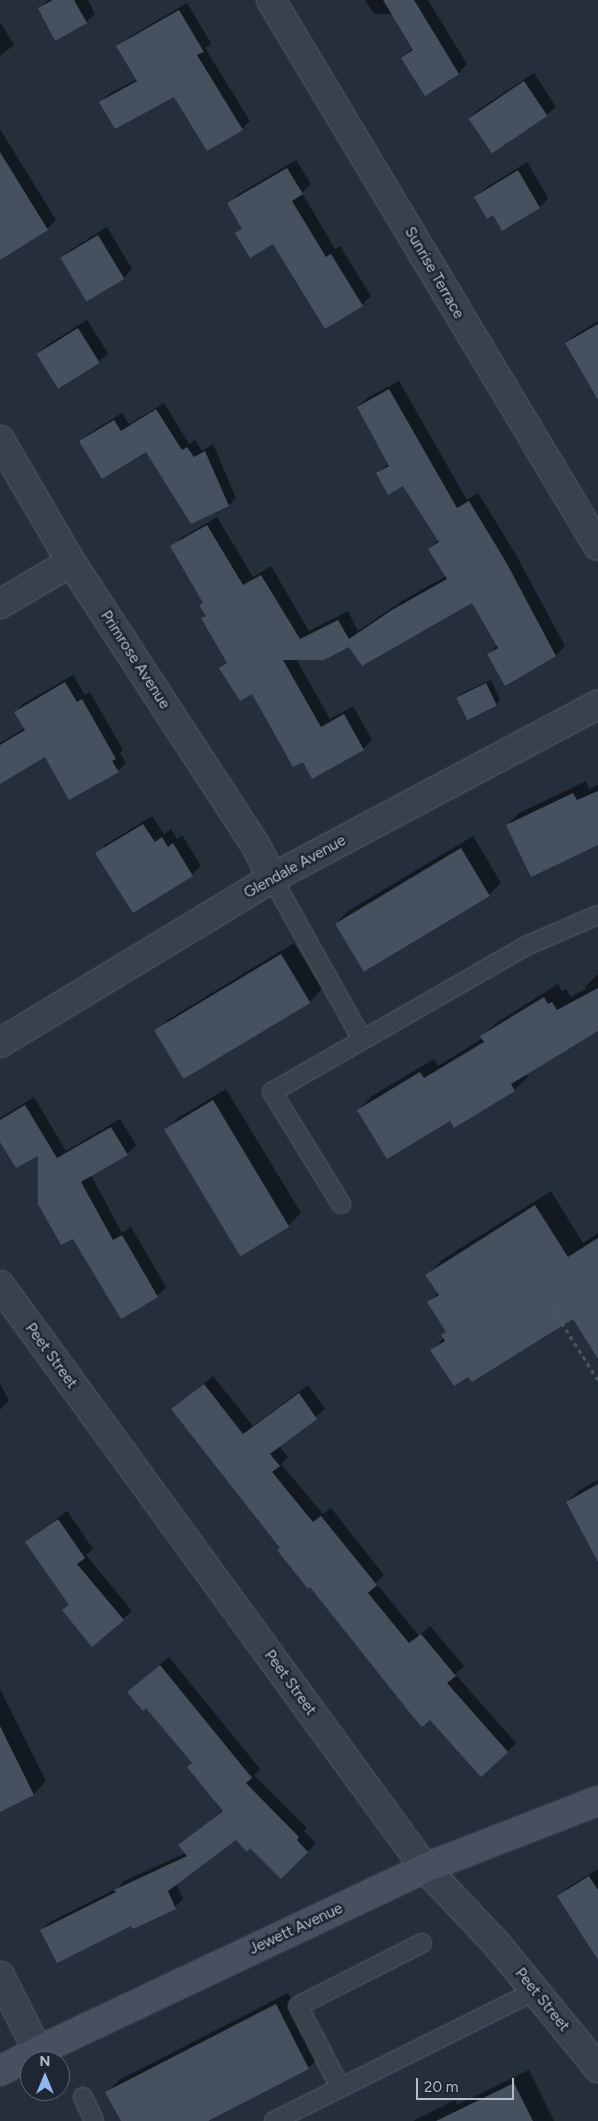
<!DOCTYPE html>
<style>
body{margin:0}
#map{position:relative;width:598px;height:2121px;overflow:hidden;background:#252f3c;font-family:Figtree,sans-serif}
div>[style]{position:absolute}
.shadow>*{inset:0;background:#0007}
.building>*{inset:0;background:#465160;transform-origin:0 0}
.path>*{height:3px;margin-top:-1.5px;transform-origin:0;background:repeating-linear-gradient(90deg,#45585b 0 4px,transparent 0 8px)}
.roads{filter:drop-shadow(0 0 1px #575f6b) drop-shadow(0 0 1px #575f6b)}
.lane>*{height:18px;margin:-9px;padding:0 9px;transform-origin:9px;border-radius:9px;background:#39414d}
.street>*{height:28px;margin:-14px;padding:0 14px;transform-origin:14px;border-radius:14px;background:#39414d}
.secondary>*{height:28px;margin:-14px;padding:0 14px;transform-origin:14px;border-radius:14px;background:#47505f}
span{translate:-50% -50%;white-space:nowrap;text-align:center;line-height:1.15;-webkit-text-stroke:5px #1e2632;paint-order:stroke}
.street-label{font-size:15px;color:#b5bcc8}
.north{position:absolute;left:20px;top:2051px;width:50px;height:50px;box-sizing:border-box;background:#1e2632;border:1px solid #5a626e;border-radius:50%;rotate:0deg;font-size:14px;font-weight:700;line-height:20px;text-align:center;color:#b5bcc8}
.north::after{content:'';display:block;margin:auto;width:18px;height:22px;background:#8fb5f3;clip-path:polygon(50% 0,100% 100%,50% 72%,0 100%)}
.scale{position:absolute;left:416px;top:2078px;width:98px;height:22px;box-sizing:border-box;border:2px solid #b5bcc8;border-top:0;padding-left:6px;font-size:15px;line-height:18px;white-space:nowrap;color:#b5bcc8;-webkit-text-stroke:4px #1e2632;paint-order:stroke}
</style>
<div id="map">
<div class="shadow">
<i style="clip-path:polygon(48px 0,88px 0,95px 14px,86px 22px,39px 9px)"></i>
<i style="clip-path:polygon(365px 0,428px 0,467px 64px,459px 73px,425px 94px,402px 58px,413px 48px,393px 14px,374px 14px)"></i>
<i style="clip-path:polygon(187px 3px,211px 43px,205px 48px,250px 121px,242px 129px,175px 95px,101px 102px,109px 94px,137px 79px,118px 47px,126px 39px)"></i>
<i style="clip-path:polygon(0 22px,14px 45px,0 56px)"></i>
<i style="clip-path:polygon(534px 73px,556px 107px,547px 115px,469px 118px,478px 110px)"></i>
<i style="clip-path:polygon(0 129px,56px 220px,47px 229px,0 258px)"></i>
<i style="clip-path:polygon(296px 160px,311px 184px,302px 193px,335px 249px,340px 246px,371px 296px,362px 305px,325px 328px,273px 242px,237px 233px,243px 228px,228px 204px,237px 195px)"></i>
<i style="clip-path:polygon(527px 162px,548px 198px,540px 207px,503px 229px,493px 214px,475px 198px,484px 189px)"></i>
<i style="clip-path:polygon(107px 227px,132px 269px,124px 278px,86px 300px,61px 258px,70px 250px)"></i>
<i style="clip-path:polygon(87px 320px,108px 353px,99px 362px,58px 387px,38px 354px,47px 345px)"></i>
<i style="clip-path:polygon(598px 321px,598px 397px,566px 343px,575px 335px)"></i>
<i style="clip-path:polygon(399px 381px,467px 500px,478px 493px,515px 553px,565px 646px,556px 655px,488px 654px,498px 645px,473px 601px,349px 646px,296px 659px,330px 719px,353px 706px,372px 740px,363px 749px,303px 760px,252px 692px,221px 668px,228px 661px,202px 619px,206px 615px,201px 605px,204px 602px,172px 547px,181px 538px,217px 517px,253px 577px,271px 566px,309px 631px,348px 611px,358px 631px,402px 601px,446px 576px,429px 549px,439px 540px,404px 484px,377px 473px,389px 463px,358px 407px,367px 398px)"></i>
<i style="clip-path:polygon(164px 403px,189px 444px,195px 440px,202px 451px,213px 444px,236px 498px,229px 505px,192px 522px,147px 450px,80px 441px,88px 434px,122px 413px,129px 424px)"></i>
<i style="clip-path:polygon(73px 675px,85px 695px,90px 692px,123px 750px,120px 753px,126px 763px,118px 771px,45px 755px,0 782px,0 743px,25px 728px,15px 712px,23px 704px)"></i>
<i style="clip-path:polygon(491px 680px,500px 700px,496px 705px,458px 697px,462px 693px)"></i>
<i style="clip-path:polygon(586px 781px,589px 789px,598px 785px,598px 846px,597px 844px,507px 825px,519px 813px)"></i>
<i style="clip-path:polygon(152px 816px,164px 834px,171px 829px,177px 839px,182px 835px,201px 866px,192px 875px,97px 854px,105px 845px)"></i>
<i style="clip-path:polygon(473px 836px,501px 883px,489px 895px,335px 924px,348px 911px)"></i>
<i style="clip-path:polygon(294px 943px,322px 989px,310px 1002px,157px 1031px,169px 1019px)"></i>
<i style="clip-path:polygon(598px 974px,598px 1030px,526px 1073px,528px 1077px,514px 1090px,450px 1119px,358px 1110px,372px 1096px,434px 1059px,438px 1066px,483px 1038px,482px 1036px,496px 1023px,558px 984px,562px 991px,566px 989px,571px 997px,586px 989px,585px 987px)"></i>
<i style="clip-path:polygon(226px 1089px,301px 1213px,289px 1225px,166px 1130px,178px 1118px)"></i>
<i style="clip-path:polygon(34px 1097px,66px 1151px,120px 1119px,136px 1145px,127px 1154px,91px 1175px,122px 1233px,131px 1227px,166px 1287px,157px 1296px,121px 1318px,39px 1153px,0 1140px,0 1118px)"></i>
<i style="clip-path:polygon(551px 1191px,583px 1243px,598px 1233px,598px 1357px,573px 1317px,468px 1375px,432px 1350px,444px 1338px,443px 1335px,447px 1331px,429px 1302px,438px 1293px,427px 1275px,442px 1260px)"></i>
<i style="clip-path:polygon(213px 1376px,253px 1426px,308px 1385px,325px 1409px,279px 1446px,288px 1457px,281px 1464px,323px 1514px,331px 1508px,384px 1575px,376px 1583px,419px 1636px,430px 1626px,464px 1666px,455px 1674px,516px 1743px,508px 1752px,281px 1548px,173px 1409px)"></i>
<i style="clip-path:polygon(0 1384px,9px 1400px,0 1410px)"></i>
<i style="clip-path:polygon(598px 1480px,598px 1559px,567px 1502px,580px 1490px)"></i>
<i style="clip-path:polygon(67px 1511px,93px 1549px,86px 1555px,132px 1611px,123px 1619px,64px 1610px,70px 1604px,26px 1542px)"></i>
<i style="clip-path:polygon(169px 1657px,260px 1769px,254px 1775px,307px 1828px,304px 1831px,316px 1843px,281px 1878px,250px 1847px,236px 1839px,176px 1884px,183px 1899px,175px 1907px,132px 1924px,42px 1930px,50px 1922px,118px 1888px,124px 1881px,186px 1853px,180px 1845px,223px 1810px,193px 1763px,147px 1706px,128px 1692px)"></i>
<i style="clip-path:polygon(0 1689px,46px 1781px,34px 1794px,0 1810px)"></i>
<i style="clip-path:polygon(598px 1869px,598px 1931px,559px 1896px,567px 1888px)"></i>
<i style="clip-path:polygon(288px 1993px,321px 2056px,308px 2068px,205px 2121px,122px 2121px,107px 2092px,119px 2080px)"></i>
<i style="clip-path:polygon(529px 2070px,554px 2121px,413px 2121px,455px 2100px,457px 2105px)"></i>
</div>
<div class="building">
<i style="clip-path:polygon(53px 0,74px 0,87px 23px,55px 41px,38px 8px)"></i>
<i style="clip-path:polygon(383px 0,414px 0,459px 74px,425px 96px,401px 58px,413px 50px)"></i>
<i style="clip-path:polygon(179px 10px,204px 52px,197px 55px,243px 130px,207px 151px,174px 97px,115px 129px,99px 102px,137px 81px,116px 46px)"></i>
<i style="left:524px;top:81px;width:42px;height:67px;rotate:56deg"></i>
<i style="clip-path:polygon(0 152px,48px 230px,0 260px)"></i>
<i style="clip-path:polygon(287px 168px,303px 194px,292px 201px,326px 257px,331px 254px,363px 306px,325px 329px,273px 244px,250px 258px,235px 233px,242px 229px,227px 203px)"></i>
<i style="clip-path:polygon(518px 170px,540px 208px,502px 231px,493px 215px,487px 219px,474px 197px)"></i>
<i style="left:98px;top:235px;width:51px;height:44px;rotate:59deg"></i>
<i style="clip-path:polygon(598px 324px,598px 400px,565px 343px)"></i>
<i style="left:78px;top:328px;width:41px;height:49px;rotate:58deg"></i>
<i style="clip-path:polygon(389px 389px,457px 508px,469px 501px,506px 562px,556px 656px,505px 686px,487px 654px,498px 648px,472px 603px,362px 666px,349px 647px,324px 660px,283px 660px,321px 727px,344px 714px,364px 750px,312px 779px,303px 762px,293px 767px,252px 694px,240px 701px,219px 668px,227px 663px,201px 618px,206px 616px,199px 605px,203px 603px,170px 546px,207px 525px,243px 585px,261px 575px,300px 639px,338px 620px,349px 639px,392px 610px,447px 579px,428px 549px,439px 542px,403px 486px,388px 495px,376px 473px,389px 466px,357px 407px)"></i>
<i style="clip-path:polygon(156px 409px,182px 450px,187px 447px,194px 457px,205px 451px,229px 506px,191px 524px,146px 452px,102px 479px,79px 441px,114px 420px,121px 431px)"></i>
<i style="clip-path:polygon(65px 682px,77px 702px,82px 699px,116px 759px,112px 761px,119px 772px,69px 800px,45px 757px,0 784px,0 745px,25px 730px,14px 712px)"></i>
<i style="left:486px;top:683px;width:25px;height:33px;rotate:64deg"></i>
<i style="clip-path:polygon(598px 791px,598px 845px,531px 877px,506px 825px,573px 793px,577px 800px)"></i>
<i style="clip-path:polygon(143px 824px,155px 842px,162px 837px,168px 847px,173px 843px,193px 876px,133px 913px,95px 853px)"></i>
<i style="left:461px;top:848px;width:56px;height:147px;rotate:59deg"></i>
<i style="left:281px;top:954px;width:57px;height:148px;rotate:59deg"></i>
<i style="clip-path:polygon(598px 988px,598px 1031px,511px 1084px,515px 1091px,454px 1128px,450px 1121px,387px 1159px,357px 1110px,420px 1072px,424px 1078px,484px 1042px,480px 1036px,544px 997px,548px 1004px,552px 1002px,557px 1010px)"></i>
<i style="left:213px;top:1100px;width:148px;height:57px;rotate:59deg"></i>
<i style="clip-path:polygon(25px 1105px,57px 1158px,111px 1127px,128px 1155px,81px 1182px,113px 1240px,122px 1235px,158px 1297px,121px 1319px,73px 1239px,61px 1245px,38px 1204px,38px 1156px,16px 1168px,0 1142px,0 1120px)"></i>
<i style="clip-path:polygon(535px 1205px,568px 1257px,598px 1238px,598px 1359px,573px 1319px,472px 1382px,468px 1377px,454px 1386px,430px 1350px,445px 1341px,441px 1335px,446px 1332px,427px 1302px,439px 1295px,425px 1275px)"></i>
<i style="clip-path:polygon(204px 1384px,243px 1434px,299px 1393px,317px 1419px,270px 1454px,280px 1466px,272px 1472px,313px 1522px,321px 1516px,377px 1585px,368px 1593px,409px 1643px,421px 1634px,456px 1676px,447px 1683px,508px 1752px,481px 1777px,430px 1720px,422px 1727px,410px 1713px,310px 1587px,308px 1589px,277px 1550px,280px 1548px,171px 1409px)"></i>
<i style="clip-path:polygon(598px 1484px,598px 1562px,566px 1502px)"></i>
<i style="clip-path:polygon(58px 1519px,85px 1558px,77px 1564px,124px 1620px,92px 1647px,62px 1610px,69px 1605px,25px 1542px)"></i>
<i style="clip-path:polygon(160px 1665px,252px 1778px,246px 1783px,299px 1837px,297px 1840px,308px 1852px,281px 1879px,250px 1848px,247px 1852px,236px 1840px,168px 1891px,176px 1909px,133px 1929px,131px 1926px,57px 1963px,40px 1930px,116px 1892px,114px 1890px,187px 1856px,178px 1845px,223px 1811px,187px 1767px,192px 1763px,146px 1708px,143px 1711px,127px 1692px)"></i>
<i style="clip-path:polygon(0 1726px,34px 1795px,0 1812px)"></i>
<i style="clip-path:polygon(589px 1876px,598px 1890px,598px 1960px,557px 1896px)"></i>
<i style="clip-path:polygon(276px 2004px,309px 2069px,208px 2121px,121px 2121px,105px 2092px)"></i>
<i style="clip-path:polygon(514px 2083px,533px 2121px,436px 2121px)"></i>
</div>
<div class="path">
<i style="left:553px;top:1309px;width:84px;rotate:57.6deg"></i>
</div>
<div class="roads">
<div class="lane">
<i style="left:272px;top:878px;width:184px;rotate:60.8deg"></i>
<i style="left:341px;top:1204px;width:132px;rotate:-121.6deg"></i>
<i style="left:272px;top:1092px;width:293px;rotate:-29.9deg"></i>
<i style="left:526px;top:946px;width:78px;rotate:-23.3deg"></i>
<i style="left:340px;top:2087px;width:91px;rotate:-117.4deg"></i>
<i style="left:298px;top:2006px;width:139px;rotate:-26.9deg"></i>
<i style="left:83px;top:2097px;width:26px;rotate:65deg"></i>
<i style="left:274px;top:2121px;width:292px;rotate:-26.5deg"></i>
</div>
<div class="street">
<i style="left:271px;top:0;width:636px;rotate:59.08deg"></i>
<i style="left:0;top:440px;width:141px;rotate:59.8deg"></i>
<i style="left:71px;top:562px;width:337px;rotate:56.9deg"></i>
<i style="left:255px;top:844px;width:38px;rotate:63deg"></i>
<i style="left:0;top:604px;width:82px;rotate:-30.6deg"></i>
<i style="left:0;top:1043px;width:318px;rotate:-31.2deg"></i>
<i style="left:272px;top:878px;width:369px;rotate:-28deg"></i>
<i style="left:0;top:1285px;width:721px;rotate:53.91deg"></i>
<i style="left:425px;top:1868px;width:102px;rotate:46.6deg"></i>
<i style="left:495px;top:1942px;width:163px;rotate:50.7deg"></i>
<i style="left:0;top:1976px;width:84px;rotate:63.1deg"></i>
</div>
<div class="secondary">
<i style="left:0;top:2071px;width:43px;rotate:-27.8deg"></i>
<i style="left:38px;top:2051px;width:428px;rotate:-25.3deg"></i>
<i style="left:425px;top:1868px;width:186px;rotate:-21.2deg"></i>
</div>
</div>
<div class="street-label">
<span style="left:434px;top:273px;rotate:60deg">Sunrise Terrace</span>
<span style="left:135px;top:660px;rotate:57deg">Primrose Avenue</span>
<span style="left:295px;top:867px;rotate:-29deg">Glendale Avenue</span>
<span style="left:51px;top:1356px;rotate:54deg">Peet Street</span>
<span style="left:290px;top:1683px;rotate:54deg">Peet Street</span>
<span style="left:296px;top:1929px;rotate:-25deg">Jewett Avenue</span>
<span style="left:542px;top:2000px;rotate:51deg">Peet Street</span>
</div>
<div class="north">N</div>
<div class="scale">20 m</div>
</div>
